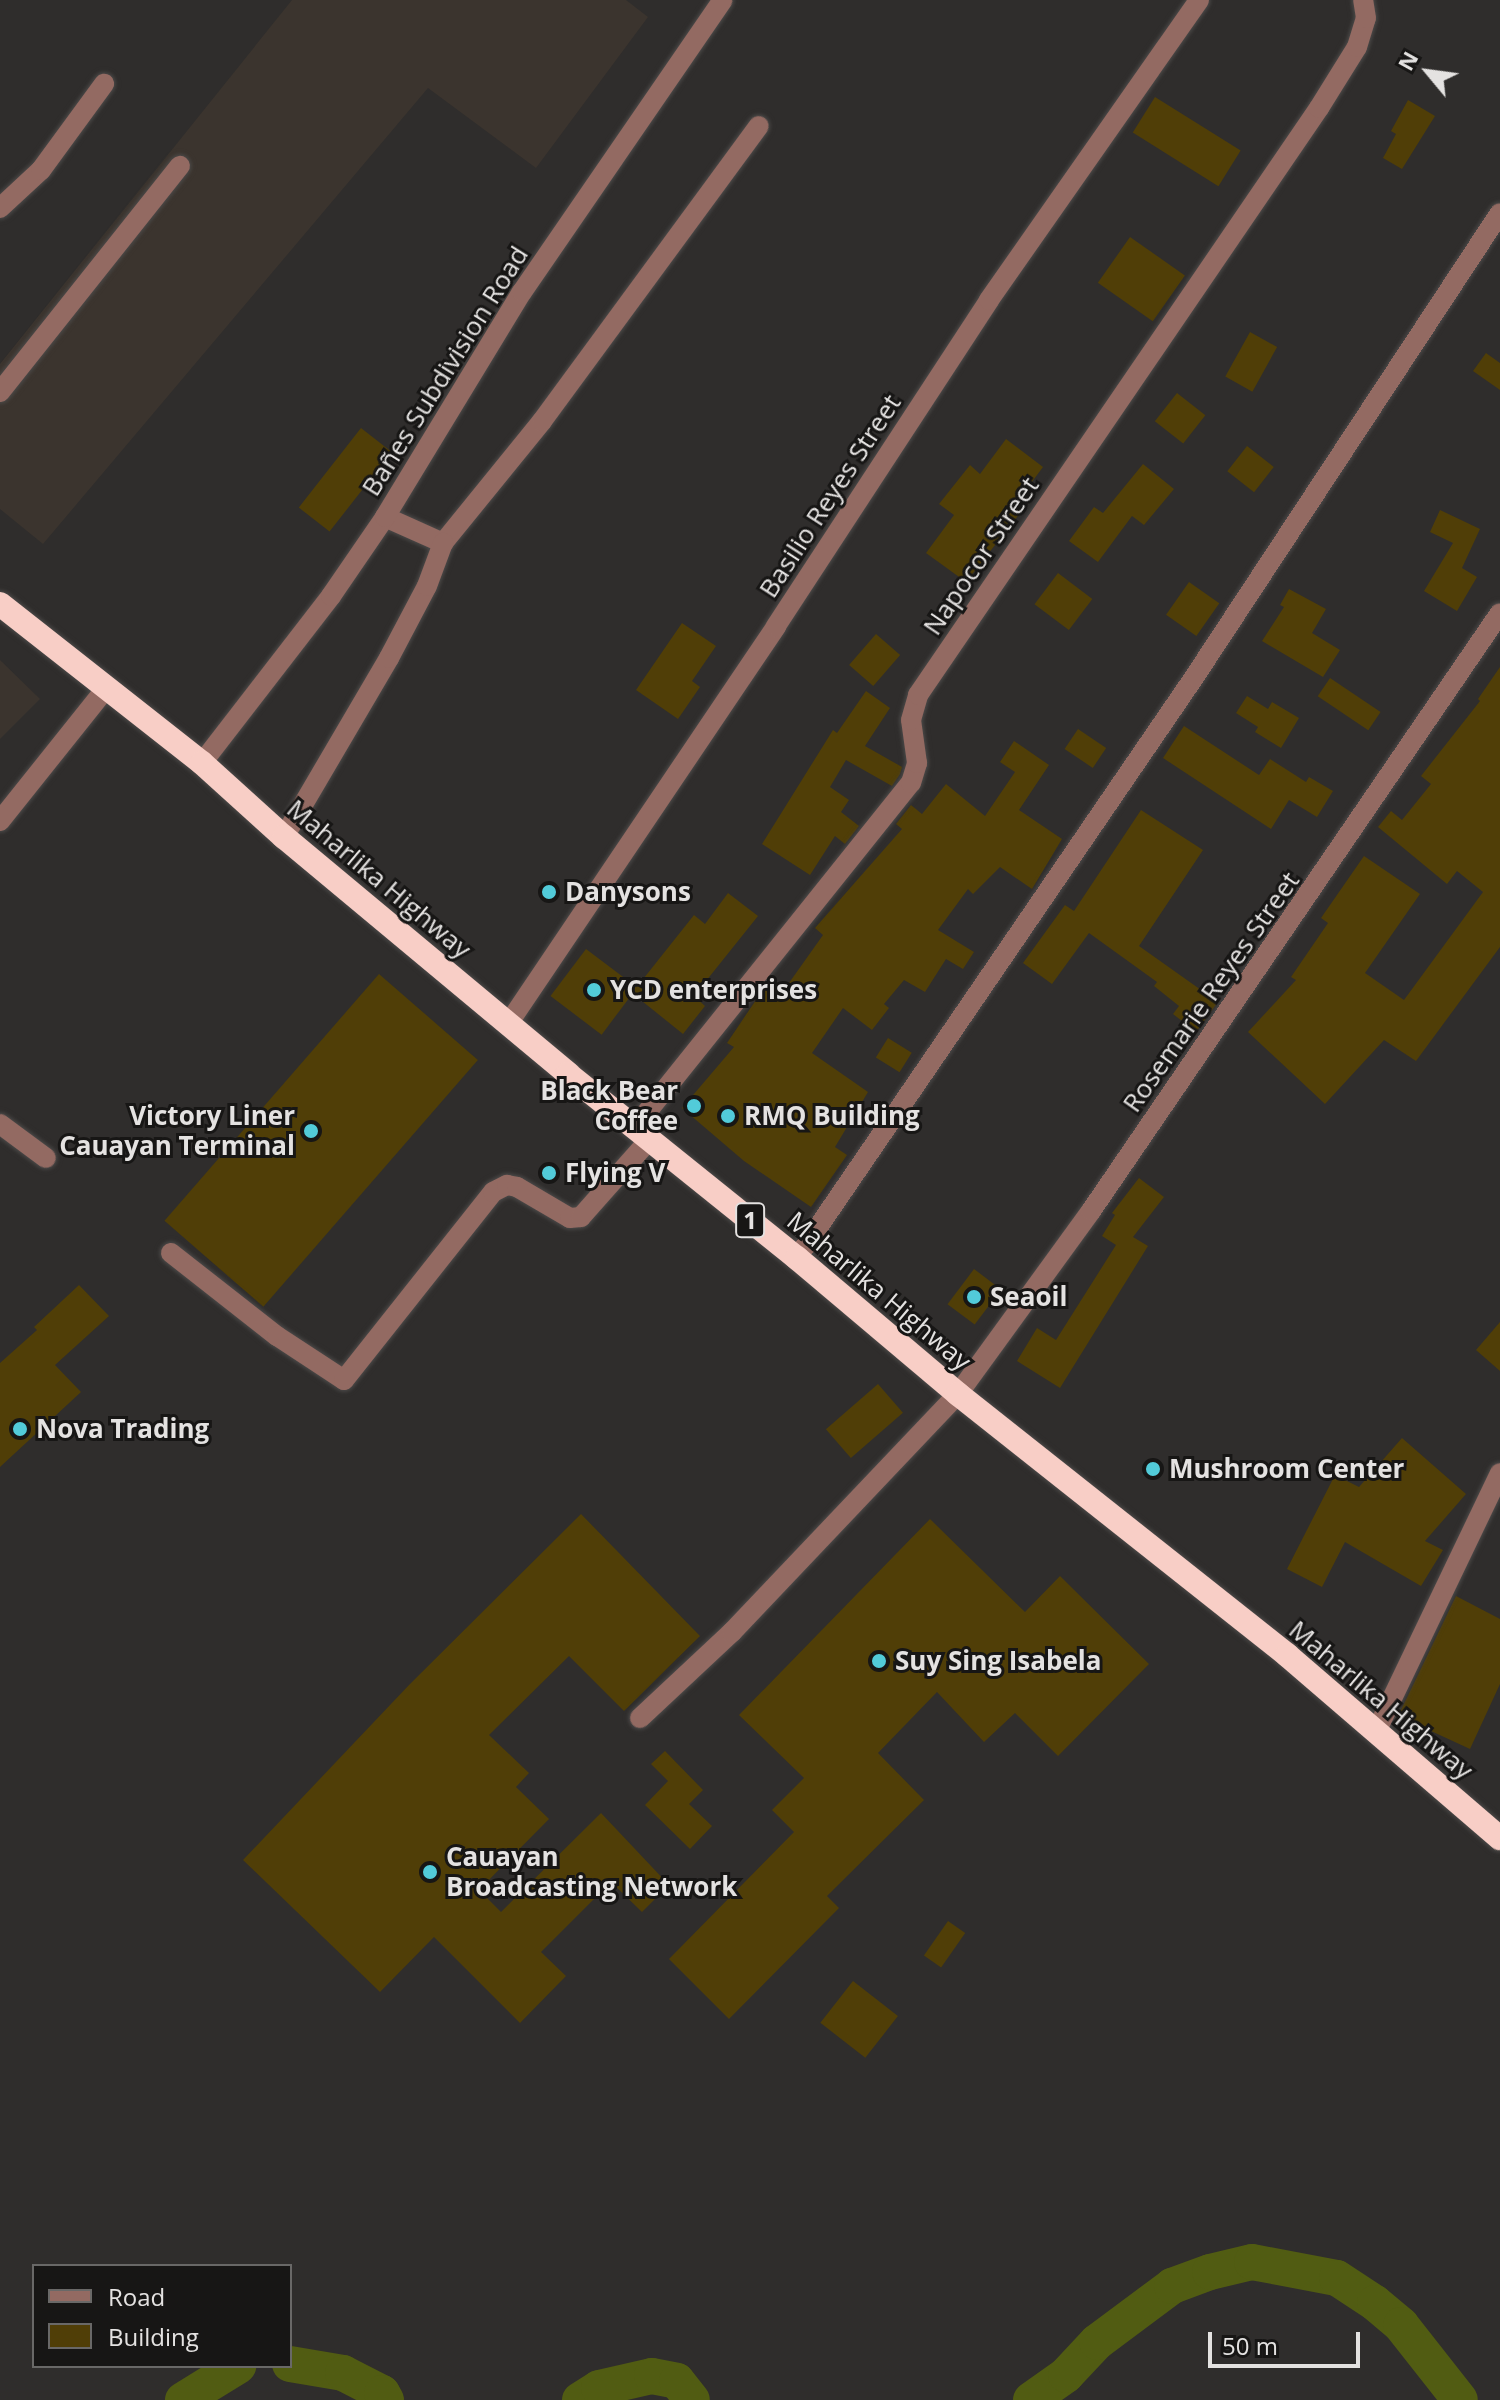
<!DOCTYPE html>
<meta charset="utf-8">
<style>
body{margin:0}
#map{position:relative;width:1500px;height:2400px;overflow:hidden;background:#2f2d2c;font-family:"Open Sans",sans-serif}
div>[style]{position:absolute}
.built>*{inset:0;background:#3b342e}
.river>*{height:36px;margin:-18px;padding:0 18px;transform-origin:18px;border-radius:18px;background:#515c12}
.building>*{inset:0;background:#503e07;transform-origin:0 0}
.roads{filter:drop-shadow(0 0 2px #4c4a49) drop-shadow(0 0 2px #4c4a49)}
.minor>*{height:20px;margin:-10px;padding:0 10px;transform-origin:10px;border-radius:10px;background:#936a62}
.highway>*{height:24px;margin:-12px;padding:0 12px;transform-origin:12px;border-radius:12px;background:#f8cec6}
.dots>*{width:22px;height:22px;translate:-50% -50%;box-sizing:border-box;border:4px solid #171615;border-radius:50%}
span{translate:-50% -50%;white-space:nowrap;text-align:center;line-height:1.15;-webkit-text-stroke:6px #171615;paint-order:stroke}
.shield-label span{padding:2px 6px;background:#171615;border:2px solid;border-radius:6px;-webkit-text-stroke-width:0}
.shield-label{font-size:24px;color:#e4e2e1;font-weight:700}
.street-label{font-size:26px;color:#e4e2e1}
.poi-label{font-size:26px;color:#e4e2e1;font-weight:700}
.left{translate:0 -50%;text-align:left}
.right{translate:-100% -50%;text-align:right}
.legend{position:absolute;left:32px;top:2264px;width:260px;height:104px;box-sizing:border-box;background:#171615;border:2px solid #696867;margin:0;padding:10px 14px;list-style:none;font-size:24px;color:#e4e2e1}
.legend li{display:flex;align-items:center;gap:16px;height:40px}
.legend b{width:40px;border:2px solid #696867}
.north{position:absolute;left:1388px;top:32px;width:80px;height:80px;-webkit-text-stroke:6px #171615;paint-order:stroke;rotate:299deg;font-size:22px;font-weight:700;line-height:32px;text-align:center;color:#e4e2e1}
.north::after{content:'';display:block;margin:auto;width:28px;height:36px;background:#e4e2e1;clip-path:polygon(50% 0,100% 100%,50% 72%,0 100%)}
.scale{position:absolute;left:1208px;top:2332px;width:152px;height:36px;box-sizing:border-box;border:4px solid #e4e2e1;border-top:0;padding-left:10px;font-size:24px;line-height:28px;white-space:nowrap;color:#e4e2e1;-webkit-text-stroke:6px #171615;paint-order:stroke}
</style>
<div id="map">
<div class="built">
<i style="clip-path:polygon(292px 0,626px 0,648px 17px,536px 168px,428px 88px,43px 544px,0 509px,0 364px)"></i>
<i style="clip-path:polygon(0 660px,40px 699px,0 739px)"></i>
</div>
<div class="river">
<i style="left:290px;top:2364px;width:54px;rotate:9.6deg"></i>
<i style="left:343px;top:2373px;width:44px;rotate:27.1deg"></i>
<i style="left:382px;top:2393px;width:8px;rotate:60deg"></i>
<i style="left:183px;top:2400px;width:65px;rotate:-31.7deg"></i>
<i style="left:580px;top:2400px;width:22px;rotate:-32deg"></i>
<i style="left:599px;top:2388px;width:54px;rotate:-12.8deg"></i>
<i style="left:652px;top:2376px;width:25px;rotate:11deg"></i>
<i style="left:677px;top:2381px;width:24px;rotate:52deg"></i>
<i style="left:1031px;top:2400px;width:43px;rotate:-35.5deg"></i>
<i style="left:1066px;top:2375px;width:45px;rotate:-46.8deg"></i>
<i style="left:1097px;top:2342px;width:94px;rotate:-36.7deg"></i>
<i style="left:1172px;top:2286px;width:40px;rotate:-20.2deg"></i>
<i style="left:1210px;top:2272px;width:43px;rotate:-13.4deg"></i>
<i style="left:1252px;top:2262px;width:86px;rotate:10.7deg"></i>
<i style="left:1337px;top:2278px;width:45px;rotate:33.3deg"></i>
<i style="left:1375px;top:2303px;width:34px;rotate:40deg"></i>
<i style="left:1401px;top:2325px;width:95px;rotate:51.8deg"></i>
</div>
<div class="building">
<i style="left:1155px;top:97px;width:101px;height:42px;rotate:32deg"></i>
<i style="clip-path:polygon(1408px 100px,1435px 116px,1402px 169px,1383px 158px,1396px 134px,1391px 131px)"></i>
<i style="left:1130px;top:237px;width:67px;height:56px;rotate:35deg"></i>
<i style="left:1250px;top:332px;width:31px;height:51px;rotate:29deg"></i>
<i style="clip-path:polygon(1486px 353px,1500px 363px,1500px 390px,1473px 371px)"></i>
<i style="left:1177px;top:393px;width:36px;height:36px;rotate:38deg"></i>
<i style="left:361px;top:428px;width:39px;height:101px;rotate:38deg"></i>
<i style="clip-path:polygon(1006px 439px,1043px 467px,1014px 506px,1021px 512px,966px 582px,926px 553px,954px 515px,939px 504px,970px 465px,980px 474px)"></i>
<i style="left:1247px;top:446px;width:34px;height:32px;rotate:38deg"></i>
<i style="clip-path:polygon(1143px 464px,1174px 489px,1144px 525px,1132px 516px,1098px 562px,1069px 541px,1094px 507px,1103px 513px)"></i>
<i style="clip-path:polygon(1440px 510px,1480px 529px,1462px 568px,1477px 577px,1457px 611px,1424px 591px,1453px 543px,1430px 532px)"></i>
<i style="left:1058px;top:573px;width:43px;height:39px;rotate:37deg"></i>
<i style="left:1189px;top:582px;width:37px;height:40px;rotate:35deg"></i>
<i style="clip-path:polygon(1289px 589px,1326px 609px,1312px 633px,1340px 650px,1323px 677px,1262px 641px,1284px 607px,1280px 605px)"></i>
<i style="clip-path:polygon(682px 623px,716px 646px,692px 681px,700px 687px,678px 719px,636px 690px)"></i>
<i style="left:876px;top:634px;width:32px;height:41px;rotate:41deg"></i>
<i style="clip-path:polygon(1500px 667px,1500px 947px,1416px 1061px,1384px 1040px,1325px 1104px,1248px 1032px,1296px 980px,1291px 977px,1328px 923px,1321px 918px,1364px 856px,1420px 894px,1365px 973px,1404px 1000px,1483px 892px,1457px 871px,1447px 884px,1378px 827px,1391px 811px,1402px 820px,1431px 784px,1421px 776px,1480px 701px,1478px 699px)"></i>
<i style="left:1330px;top:678px;width:61px;height:22px;rotate:34deg"></i>
<i style="clip-path:polygon(866px 691px,890px 708px,865px 746px,902px 767px,900px 774px,892px 786px,846px 760px,830px 787px,849px 800px,841px 812px,859px 826px,845px 844px,835px 836px,810px 875px,762px 844px,833px 730px,837px 733px)"></i>
<i style="clip-path:polygon(1247px 696px,1268px 709px,1272px 702px,1299px 718px,1281px 748px,1255px 732px,1258px 727px,1236px 713px)"></i>
<i style="clip-path:polygon(1184px 726px,1259px 775px,1270px 759px,1306px 782px,1309px 777px,1333px 791px,1317px 817px,1289px 800px,1271px 829px,1163px 758px)"></i>
<i style="left:1078px;top:729px;width:34px;height:24px;rotate:34deg"></i>
<i style="clip-path:polygon(1014px 741px,1049px 765px,1019px 810px,1062px 839px,1032px 889px,1000px 867px,973px 894px,968px 889px,938px 930px,974px 952px,963px 969px,946px 959px,925px 992px,904px 980px,884px 1004px,889px 1008px,872px 1030px,843px 1008px,812px 1053px,868px 1092px,835px 1147px,847px 1155px,811px 1207px,744px 1161px,682px 1108px,734px 1047px,727px 1043px,770px 979px,784px 990px,823px 935px,815px 928px,902px 829px,896px 824px,911px 805px,922px 814px,946px 784px,985px 816px,1015px 772px,1000px 762px)"></i>
<i style="clip-path:polygon(1141px 810px,1203px 850px,1139px 946px,1218px 1002px,1196px 1032px,1173px 1014px,1179px 1006px,1154px 986px,1157px 982px,1089px 933px,1052px 984px,1023px 963px,1065px 905px,1074px 911px)"></i>
<i style="clip-path:polygon(728px 893px,758px 916px,694px 996px,705px 1006px,683px 1034px,632px 993px,694px 915px,705px 924px)"></i>
<i style="left:586px;top:949px;width:64px;height:59px;rotate:37deg"></i>
<i style="left:379px;top:974px;width:131px;height:327px;rotate:41deg"></i>
<i style="left:888px;top:1038px;width:28px;height:23px;rotate:32deg"></i>
<i style="clip-path:polygon(1139px 1178px,1164px 1197px,1133px 1237px,1148px 1246px,1060px 1388px,1017px 1361px,1037px 1328px,1056px 1340px,1116px 1245px,1102px 1236px,1115px 1215px,1112px 1213px)"></i>
<i style="left:974px;top:1269px;width:34px;height:44px;rotate:37deg"></i>
<i style="clip-path:polygon(79px 1285px,109px 1316px,55px 1365px,81px 1392px,0 1467px,0 1363px,37px 1330px,34px 1327px)"></i>
<i style="clip-path:polygon(1500px 1322px,1500px 1371px,1476px 1350px)"></i>
<i style="left:878px;top:1384px;width:38px;height:69px;rotate:49deg"></i>
<i style="clip-path:polygon(1402px 1438px,1466px 1494px,1425px 1541px,1443px 1550px,1421px 1586px,1345px 1542px,1322px 1587px,1287px 1569px,1335px 1475px,1359px 1487px)"></i>
<i style="clip-path:polygon(581px 1514px,700px 1636px,624px 1711px,569px 1656px,489px 1735px,529px 1773px,516px 1787px,549px 1819px,479px 1890px,501px 1912px,601px 1813px,669px 1885px,642px 1912px,611px 1882px,541px 1952px,566px 1976px,520px 2023px,434px 1937px,380px 1992px,243px 1860px,409px 1685px)"></i>
<i style="clip-path:polygon(930px 1519px,1025px 1612px,1060px 1576px,1149px 1664px,1058px 1756px,1015px 1713px,984px 1742px,937px 1692px,878px 1753px,924px 1800px,827px 1896px,839px 1908px,729px 2019px,669px 1959px,794px 1832px,772px 1810px,804px 1778px,739px 1715px)"></i>
<i style="clip-path:polygon(1456px 1596px,1500px 1619px,1500px 1684px,1470px 1749px,1431px 1731px,1418px 1746px,1394px 1725px,1403px 1714px,1400px 1712px)"></i>
<i style="clip-path:polygon(665px 1751px,703px 1790px,689px 1804px,712px 1826px,690px 1849px,645px 1805px,668px 1781px,651px 1764px)"></i>
<i style="left:948px;top:1921px;width:21px;height:42px;rotate:35deg"></i>
<i style="left:853px;top:1981px;width:57px;height:53px;rotate:38deg"></i>
</div>
<div class="roads">
<div class="minor">
<i style="left:0;top:208px;width:56px;rotate:-42.8deg"></i>
<i style="left:41px;top:170px;width:107px;rotate:-53.8deg"></i>
<i style="left:0;top:392px;width:289px;rotate:-51.5deg"></i>
<i style="left:385px;top:517px;width:64px;rotate:24.1deg"></i>
<i style="left:443px;top:543px;width:157px;rotate:-50.9deg"></i>
<i style="left:542px;top:421px;width:366px;rotate:-53.7deg"></i>
<i style="left:202px;top:763px;width:211px;rotate:-52.3deg"></i>
<i style="left:331px;top:596px;width:96px;rotate:-55.6deg"></i>
<i style="left:385px;top:517px;width:263px;rotate:-58.7deg"></i>
<i style="left:522px;top:292px;width:354px;rotate:-55.5deg"></i>
<i style="left:0;top:821px;width:170px;rotate:-51.4deg"></i>
<i style="left:284px;top:837px;width:208px;rotate:-59.6deg"></i>
<i style="left:389px;top:658px;width:81px;rotate:-62.2deg"></i>
<i style="left:427px;top:586px;width:46px;rotate:-69.6deg"></i>
<i style="left:508px;top:1024px;width:480px;rotate:-56deg"></i>
<i style="left:776px;top:626px;width:389px;rotate:-56.8deg"></i>
<i style="left:989px;top:300px;width:366px;rotate:-55deg"></i>
<i style="left:0;top:1124px;width:57px;rotate:36.5deg"></i>
<i style="left:635px;top:1127px;width:441px;rotate:-51.3deg"></i>
<i style="left:911px;top:783px;width:21px;rotate:-73deg"></i>
<i style="left:917px;top:763px;width:43px;rotate:-97.9deg"></i>
<i style="left:911px;top:720px;width:26px;rotate:-74deg"></i>
<i style="left:918px;top:695px;width:711px;rotate:-55.66deg"></i>
<i style="left:1319px;top:108px;width:72px;rotate:-58.1deg"></i>
<i style="left:1357px;top:47px;width:30px;rotate:-73deg"></i>
<i style="left:1366px;top:18px;width:18px;rotate:-99deg"></i>
<i style="left:171px;top:1253px;width:135px;rotate:38.1deg"></i>
<i style="left:277px;top:1336px;width:80px;rotate:33.3deg"></i>
<i style="left:344px;top:1380px;width:240px;rotate:-51.6deg"></i>
<i style="left:493px;top:1192px;width:16px;rotate:-27deg"></i>
<i style="left:507px;top:1185px;width:10px;rotate:11deg"></i>
<i style="left:517px;top:1187px;width:61px;rotate:30.3deg"></i>
<i style="left:570px;top:1218px;width:11px;rotate:-5deg"></i>
<i style="left:581px;top:1217px;width:104px;rotate:-48.5deg"></i>
<i style="left:797px;top:1258px;width:705px;rotate:-55.63deg"></i>
<i style="left:1195px;top:676px;width:554px;rotate:-56.63deg"></i>
<i style="left:640px;top:1718px;width:126px;rotate:-43.1deg"></i>
<i style="left:732px;top:1632px;width:328px;rotate:-46.5deg"></i>
<i style="left:958px;top:1394px;width:226px;rotate:-54deg"></i>
<i style="left:1091px;top:1211px;width:724px;rotate:-55.63deg"></i>
<i style="left:1376px;top:1732px;width:287px;rotate:-64.4deg"></i>
</div>
<div class="highway">
<i style="left:0;top:604px;width:257px;rotate:38.2deg"></i>
<i style="left:202px;top:763px;width:110px;rotate:42.1deg"></i>
<i style="left:284px;top:837px;width:370px;rotate:39.8deg"></i>
<i style="left:568px;top:1074px;width:294px;rotate:38.8deg"></i>
<i style="left:797px;top:1258px;width:211px;rotate:40.2deg"></i>
<i style="left:958px;top:1394px;width:420px;rotate:38.4deg"></i>
<i style="left:1287px;top:1655px;width:281px;rotate:40.7deg"></i>
</div>
</div>
<div class="dots">
<i style="left:549px;top:892px;background:#52cbd9"></i>
<i style="left:594px;top:990px;background:#52cbd9"></i>
<i style="left:694px;top:1106px;background:#52cbd9"></i>
<i style="left:728px;top:1116px;background:#52cbd9"></i>
<i style="left:311px;top:1131px;background:#52cbd9"></i>
<i style="left:549px;top:1173px;background:#52cbd9"></i>
<i style="left:974px;top:1297px;background:#52cbd9"></i>
<i style="left:20px;top:1429px;background:#52cbd9"></i>
<i style="left:1153px;top:1469px;background:#52cbd9"></i>
<i style="left:879px;top:1661px;background:#52cbd9"></i>
<i style="left:430px;top:1872px;background:#52cbd9"></i>
</div>
<div class="shield-label">
<span style="left:750px;top:1220px">1</span>
</div>
<div class="street-label">
<span style="left:445px;top:371px;rotate:-58deg">Bañes Subdivision Road</span>
<span style="left:830px;top:496px;rotate:-57deg">Basilio Reyes Street</span>
<span style="left:981px;top:556px;rotate:-56deg">Napocor Street</span>
<span style="left:379px;top:879px;rotate:40deg">Maharlika Highway</span>
<span style="left:1211px;top:992px;rotate:-55deg">Rosemarie Reyes Street</span>
<span style="left:879px;top:1291px;rotate:40deg">Maharlika Highway</span>
<span style="left:1381px;top:1700px;rotate:40deg">Maharlika Highway</span>
</div>
<div class="poi-label">
<span class="left" style="left:565px;top:892px">Danysons</span>
<span class="left" style="left:610px;top:990px">YCD enterprises</span>
<span class="right" style="left:678px;top:1106px">Black Bear<br>Coffee</span>
<span class="right" style="left:295px;top:1131px">Victory Liner<br>Cauayan Terminal</span>
<span class="left" style="left:744px;top:1116px">RMQ Building</span>
<span class="left" style="left:565px;top:1173px">Flying V</span>
<span class="left" style="left:990px;top:1297px">Seaoil</span>
<span class="left" style="left:36px;top:1429px">Nova Trading</span>
<span class="left" style="left:1169px;top:1469px">Mushroom Center</span>
<span class="left" style="left:895px;top:1661px">Suy Sing Isabela</span>
<span class="left" style="left:446px;top:1872px">Cauayan<br>Broadcasting Network</span>
</div>
<ul class="legend">
<li><b style="height:10px;background:#936a62"></b>Road</li>
<li><b style="height:22px;background:#503e07"></b>Building</li>
</ul>
<div class="north">N</div>
<div class="scale">50 m</div>
</div>
